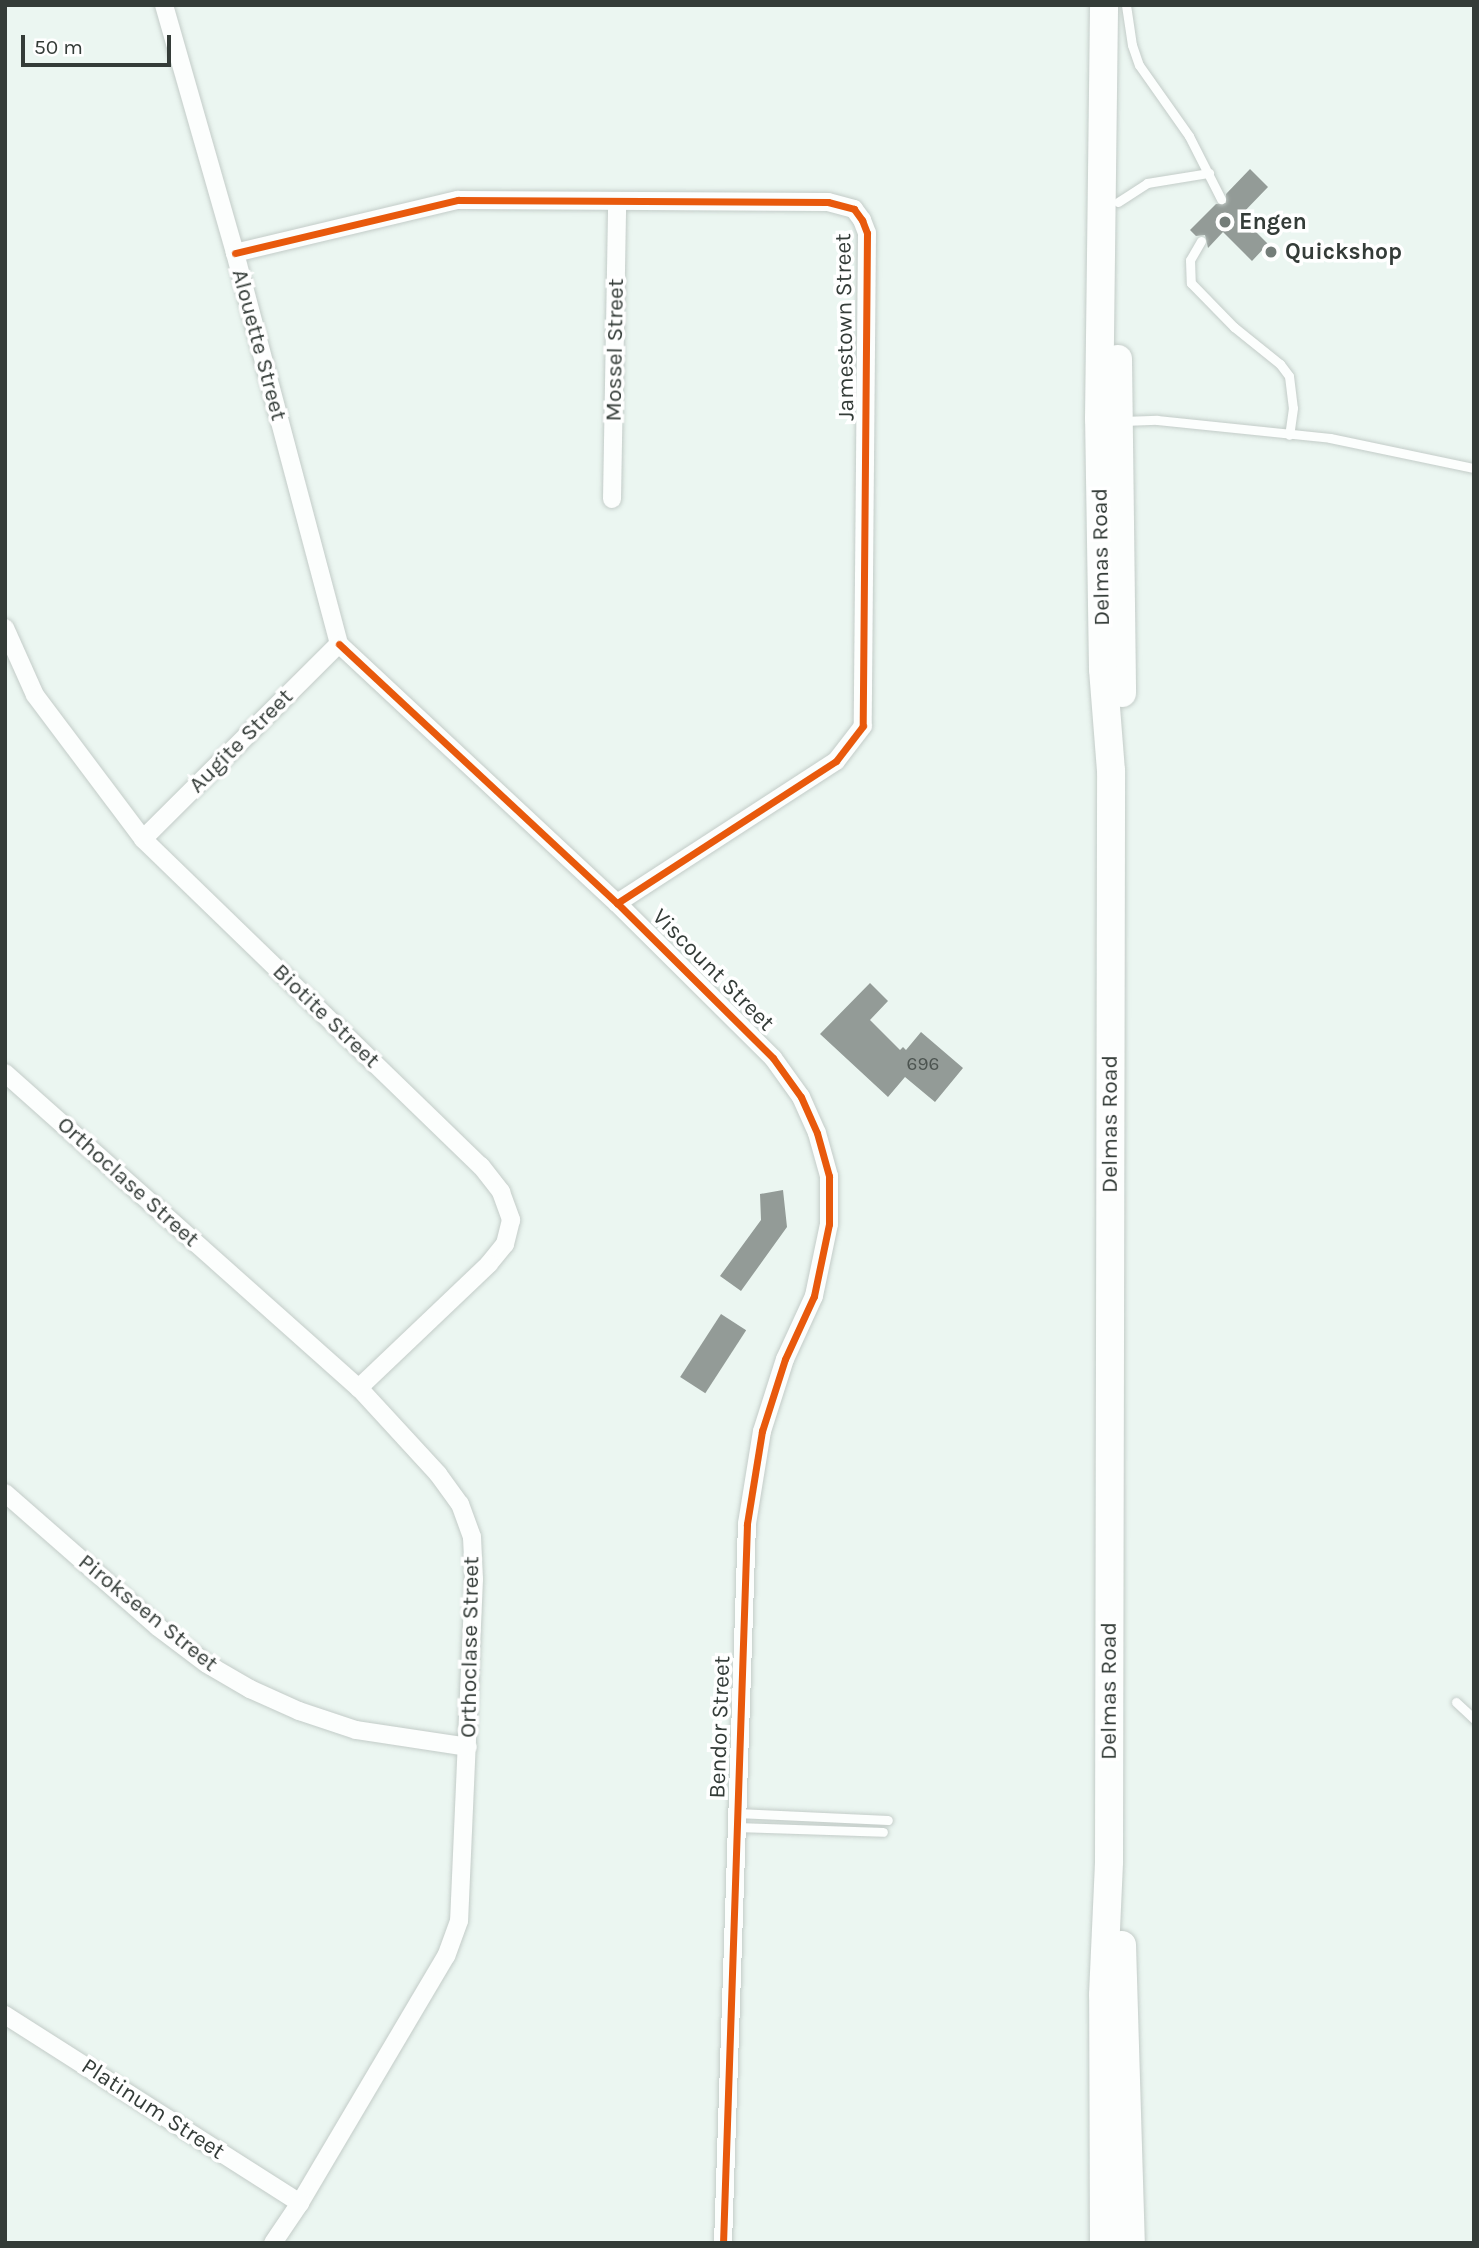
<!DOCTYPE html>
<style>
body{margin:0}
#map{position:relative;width:1479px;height:2248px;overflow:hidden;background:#ebf6f1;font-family:Karla,sans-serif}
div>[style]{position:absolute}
.building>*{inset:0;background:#939b97;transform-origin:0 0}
.roads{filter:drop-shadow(0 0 2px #c3ccc8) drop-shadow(0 0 2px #c3ccc8)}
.lane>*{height:9px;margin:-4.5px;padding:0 4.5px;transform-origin:4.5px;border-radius:4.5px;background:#fcfefd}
.street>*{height:18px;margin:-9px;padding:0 9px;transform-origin:9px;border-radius:9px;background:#fcfefd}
.primary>*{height:28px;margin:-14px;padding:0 14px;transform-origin:14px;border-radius:14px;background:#fcfefd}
.cycleway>*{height:7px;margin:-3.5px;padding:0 3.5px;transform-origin:3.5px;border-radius:3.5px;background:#e8590c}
.dots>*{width:19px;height:19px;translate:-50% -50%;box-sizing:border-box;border:4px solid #fff;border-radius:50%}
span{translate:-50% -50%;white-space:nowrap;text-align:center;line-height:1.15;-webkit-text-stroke:7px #fff;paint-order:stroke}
.number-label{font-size:19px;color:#4c5450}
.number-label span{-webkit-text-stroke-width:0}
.poi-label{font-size:23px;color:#343c38;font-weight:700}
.left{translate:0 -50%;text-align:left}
.street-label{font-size:23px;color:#343c38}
.frame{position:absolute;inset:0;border:7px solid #343c38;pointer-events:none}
.scale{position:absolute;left:21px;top:35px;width:150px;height:32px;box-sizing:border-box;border:4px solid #343c38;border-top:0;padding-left:9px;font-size:21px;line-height:24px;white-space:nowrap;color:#343c38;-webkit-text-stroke:5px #fff;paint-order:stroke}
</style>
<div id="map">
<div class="building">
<i style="clip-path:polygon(1250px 169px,1268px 187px,1240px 216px,1268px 244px,1252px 261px,1223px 232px,1208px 248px,1205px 235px,1196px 236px,1190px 230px,1216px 204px,1226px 203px,1226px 194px)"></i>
<i style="clip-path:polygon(870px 983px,888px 1001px,870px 1020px,900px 1050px,903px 1047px,906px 1050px,921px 1032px,963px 1068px,935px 1102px,905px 1077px,888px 1097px,820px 1034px)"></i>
<i style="clip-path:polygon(783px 1190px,787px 1227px,741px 1291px,720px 1276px,761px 1220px,760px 1194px)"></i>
<i style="left:721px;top:1314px;width:30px;height:75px;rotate:33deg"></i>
</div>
<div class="roads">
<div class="lane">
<i style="left:1126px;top:5px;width:40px;rotate:81.5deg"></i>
<i style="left:1132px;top:45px;width:21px;rotate:71deg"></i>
<i style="left:1139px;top:65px;width:87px;rotate:54.8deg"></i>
<i style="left:1189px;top:136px;width:71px;rotate:63.1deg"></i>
<i style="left:1118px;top:202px;width:35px;rotate:-33deg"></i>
<i style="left:1147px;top:183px;width:63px;rotate:-9.2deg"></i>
<i style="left:1201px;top:241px;width:22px;rotate:120deg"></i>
<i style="left:1190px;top:260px;width:23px;rotate:88deg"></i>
<i style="left:1191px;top:283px;width:62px;rotate:45.7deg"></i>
<i style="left:1234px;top:327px;width:59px;rotate:38.8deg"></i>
<i style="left:1280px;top:364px;width:15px;rotate:53deg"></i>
<i style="left:1289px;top:376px;width:32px;rotate:83deg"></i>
<i style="left:1293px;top:408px;width:27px;rotate:98deg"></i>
<i style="left:1123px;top:421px;width:34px;rotate:-2deg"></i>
<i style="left:1157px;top:420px;width:174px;rotate:5.9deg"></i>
<i style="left:1330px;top:438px;width:147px;rotate:11.8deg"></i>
<i style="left:1456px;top:1702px;width:25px;rotate:43deg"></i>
<i style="left:737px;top:1813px;width:151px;rotate:2.7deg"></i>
<i style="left:736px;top:1827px;width:147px;rotate:1.9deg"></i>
</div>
<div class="street">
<i style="left:164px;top:5px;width:258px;rotate:74deg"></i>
<i style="left:235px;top:253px;width:405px;rotate:75.1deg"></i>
<i style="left:235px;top:253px;width:229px;rotate:-13.4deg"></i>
<i style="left:458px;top:200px;width:370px;rotate:0.3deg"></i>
<i style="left:828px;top:202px;width:27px;rotate:15deg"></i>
<i style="left:854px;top:209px;width:14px;rotate:54deg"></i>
<i style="left:862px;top:220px;width:14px;rotate:69deg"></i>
<i style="left:867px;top:233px;width:493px;rotate:90.5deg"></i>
<i style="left:863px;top:726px;width:44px;rotate:127.6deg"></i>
<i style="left:836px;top:761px;width:261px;rotate:147deg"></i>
<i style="left:612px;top:499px;width:298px;rotate:-89deg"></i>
<i style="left:5px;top:628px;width:73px;rotate:65.9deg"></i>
<i style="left:35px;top:695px;width:180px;rotate:53.1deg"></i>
<i style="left:143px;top:839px;width:470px;rotate:44.1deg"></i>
<i style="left:481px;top:1166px;width:33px;rotate:52deg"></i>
<i style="left:501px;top:1192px;width:30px;rotate:70deg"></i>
<i style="left:511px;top:1220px;width:25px;rotate:104deg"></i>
<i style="left:505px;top:1244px;width:26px;rotate:129deg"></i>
<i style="left:489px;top:1264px;width:180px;rotate:136.4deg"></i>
<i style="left:339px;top:644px;width:380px;rotate:43deg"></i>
<i style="left:617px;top:903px;width:220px;rotate:44.8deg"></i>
<i style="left:773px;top:1058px;width:48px;rotate:54.3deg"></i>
<i style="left:801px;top:1097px;width:39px;rotate:66deg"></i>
<i style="left:817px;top:1133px;width:45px;rotate:74.4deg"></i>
<i style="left:829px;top:1176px;width:48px;rotate:90deg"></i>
<i style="left:829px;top:1224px;width:74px;rotate:101.8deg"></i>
<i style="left:814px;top:1296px;width:69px;rotate:114.7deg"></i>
<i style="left:785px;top:1359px;width:76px;rotate:107.7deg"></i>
<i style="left:762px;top:1431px;width:94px;rotate:99.2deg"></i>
<i style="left:747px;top:1524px;width:719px;rotate:91.91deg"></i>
<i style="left:143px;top:839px;width:276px;rotate:-44.9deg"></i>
<i style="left:5px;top:1073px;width:474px;rotate:41.7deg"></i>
<i style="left:359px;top:1388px;width:117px;rotate:47.4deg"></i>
<i style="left:438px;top:1474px;width:37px;rotate:54deg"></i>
<i style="left:460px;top:1504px;width:35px;rotate:70deg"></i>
<i style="left:472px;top:1537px;width:42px;rotate:87.3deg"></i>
<i style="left:474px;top:1579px;width:342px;rotate:92.5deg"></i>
<i style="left:459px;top:1921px;width:37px;rotate:110deg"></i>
<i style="left:446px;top:1956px;width:287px;rotate:120.6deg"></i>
<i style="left:300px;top:2203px;width:48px;rotate:124deg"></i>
<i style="left:5px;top:1493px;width:203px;rotate:41.2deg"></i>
<i style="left:158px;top:1627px;width:61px;rotate:37.1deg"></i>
<i style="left:207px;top:1664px;width:50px;rotate:30.2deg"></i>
<i style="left:250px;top:1689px;width:54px;rotate:24.2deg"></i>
<i style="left:299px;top:1711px;width:60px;rotate:18.4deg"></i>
<i style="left:356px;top:1730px;width:113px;rotate:8.6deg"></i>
<i style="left:5px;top:2015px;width:350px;rotate:32.5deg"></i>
</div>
<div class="primary">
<i style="left:1118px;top:359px;width:334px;rotate:89.3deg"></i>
<i style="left:1122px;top:1945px;width:298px;rotate:88.3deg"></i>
<i style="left:1104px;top:2243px;width:248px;rotate:-90.2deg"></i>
<i style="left:1103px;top:1995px;width:134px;rotate:-87.4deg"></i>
<i style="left:1109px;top:1861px;width:1090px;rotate:-89.89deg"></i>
<i style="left:1111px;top:771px;width:102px;rotate:-94.5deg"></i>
<i style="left:1103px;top:669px;width:250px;rotate:-90.9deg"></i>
<i style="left:1099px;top:419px;width:414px;rotate:-89.3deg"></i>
</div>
</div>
<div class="cycleway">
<i style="left:235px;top:253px;width:229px;rotate:-13.4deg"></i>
<i style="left:458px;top:200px;width:370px;rotate:0.3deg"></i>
<i style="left:828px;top:202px;width:27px;rotate:15deg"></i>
<i style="left:854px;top:209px;width:14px;rotate:54deg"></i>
<i style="left:862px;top:220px;width:14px;rotate:69deg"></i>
<i style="left:867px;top:233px;width:493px;rotate:90.5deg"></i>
<i style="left:863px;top:726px;width:44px;rotate:127.6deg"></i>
<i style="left:836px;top:761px;width:261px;rotate:147deg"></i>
<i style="left:339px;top:644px;width:380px;rotate:43deg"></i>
<i style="left:617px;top:903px;width:220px;rotate:44.8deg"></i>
<i style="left:773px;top:1058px;width:48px;rotate:54.3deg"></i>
<i style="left:801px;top:1097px;width:39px;rotate:66deg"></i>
<i style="left:817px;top:1133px;width:45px;rotate:74.4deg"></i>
<i style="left:829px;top:1176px;width:48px;rotate:90deg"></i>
<i style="left:829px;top:1224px;width:74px;rotate:101.8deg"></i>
<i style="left:814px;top:1296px;width:69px;rotate:114.7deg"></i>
<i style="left:785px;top:1359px;width:76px;rotate:107.7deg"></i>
<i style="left:762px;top:1431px;width:94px;rotate:99.2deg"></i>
<i style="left:747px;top:1524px;width:719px;rotate:91.91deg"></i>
</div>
<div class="dots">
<i style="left:1225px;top:222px;background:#747d79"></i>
<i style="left:1271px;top:252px;background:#747d79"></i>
</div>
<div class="number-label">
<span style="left:923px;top:1065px">696</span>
</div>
<div class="poi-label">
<span class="left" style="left:1239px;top:222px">Engen</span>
<span class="left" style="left:1285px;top:252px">Quickshop</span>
</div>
<div class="street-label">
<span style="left:845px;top:327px;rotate:-91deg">Jamestown Street</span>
<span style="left:259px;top:345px;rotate:75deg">Alouette Street</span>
<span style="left:615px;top:350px;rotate:-89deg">Mossel Street</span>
<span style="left:1101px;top:557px;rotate:-91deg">Delmas Road</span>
<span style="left:241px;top:741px;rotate:-45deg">Augite Street</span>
<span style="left:713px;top:970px;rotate:45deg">Viscount Street</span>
<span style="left:326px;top:1016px;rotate:44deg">Biotite Street</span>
<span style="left:1110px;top:1124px;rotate:-90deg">Delmas Road</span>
<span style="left:128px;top:1182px;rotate:42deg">Orthoclase Street</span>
<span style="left:148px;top:1613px;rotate:39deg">Pirokseen Street</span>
<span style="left:470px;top:1647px;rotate:-89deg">Orthoclase Street</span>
<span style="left:1109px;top:1691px;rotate:-90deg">Delmas Road</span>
<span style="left:720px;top:1727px;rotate:-88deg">Bendor Street</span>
<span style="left:153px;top:2109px;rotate:33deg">Platinum Street</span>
</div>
<div class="frame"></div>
<div class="scale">50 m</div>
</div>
